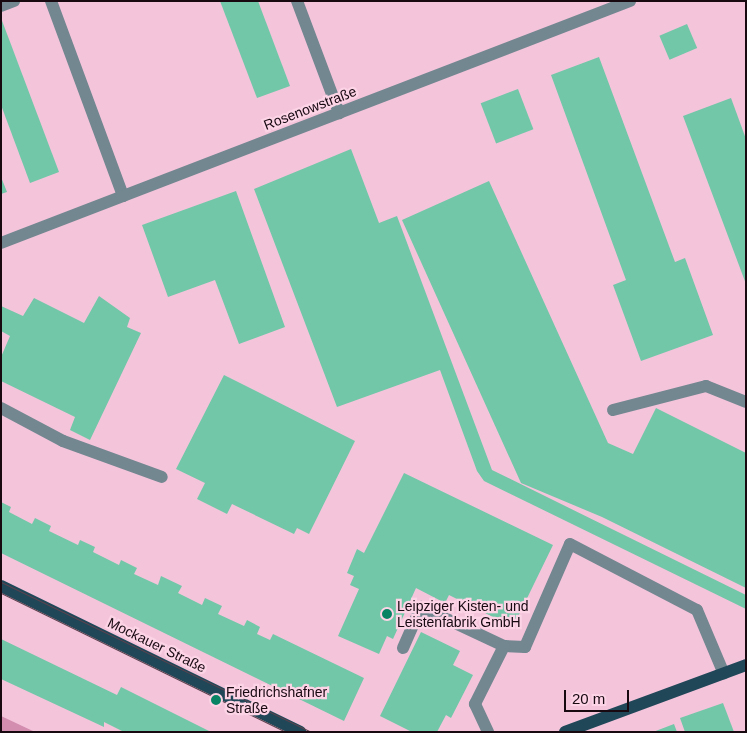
<!DOCTYPE html>
<meta charset="utf-8">
<style>
body{margin:0}
#map{position:relative;width:747px;height:733px;overflow:hidden;background:#f4c4db;font-family:Arial,sans-serif}
div>[style]{position:absolute}
.forest>*{inset:0;background:#d28daf}
.building>*{inset:0;background:#71c7a8;transform-origin:0 0}
.minor>*{height:12px;margin:-6px;padding:0 6px;transform-origin:6px;border-radius:6px;background:#728790}
.major>*{height:12px;margin:-6px;padding:0 6px;transform-origin:6px;border-radius:6px;background:#204758}
.tram>*{height:1px;margin:-0.5px;padding:0 0.5px;transform-origin:0.5px;border-radius:0.5px;background:#5b424e}
.dots>*{width:14px;height:14px;translate:-50% -50%;box-sizing:border-box;border:2px solid #fcd4e6;border-radius:50%}
span{translate:-50% -50%;white-space:nowrap;text-align:center;line-height:1.15;-webkit-text-stroke:4.5px #fcd4e6;paint-order:stroke}
.street-label{font-size:14px;color:#180911}
.poi-label{font-size:14px;color:#180911}
.left{translate:0 -50%;text-align:left}
.frame{position:absolute;inset:0;border:2px solid #180911;pointer-events:none}
.scale{position:absolute;left:564px;top:690px;width:65px;height:22px;box-sizing:border-box;border:2px solid #180911;border-top:0;padding-left:6px;font-size:15px;line-height:18px;white-space:nowrap;color:#180911;-webkit-text-stroke:4px #fcd4e6;paint-order:stroke}
</style>
<div id="map">
<div class="forest">
<i style="clip-path:polygon(1px 716px,35px 732px,1px 732px)"></i>
</div>
<div class="building">
<i style="clip-path:polygon(220px 1px,258px 1px,290px 86px,257px 98px)"></i>
<i style="clip-path:polygon(1px 18px,59px 172px,30px 183px,1px 105px)"></i>
<i style="left:687px;top:24px;width:26px;height:30px;rotate:67deg"></i>
<i style="clip-path:polygon(599px 57px,675px 262px,685px 258px,713px 335px,641px 361px,613px 285px,626px 280px,551px 75px)"></i>
<i style="left:518px;top:89px;width:43px;height:40px;rotate:69deg"></i>
<i style="clip-path:polygon(731px 98px,746px 139px,746px 284px,683px 116px)"></i>
<i style="clip-path:polygon(351px 149px,379px 223px,397px 216px,492px 470px,746px 595px,746px 609px,484px 481px,477px 471px,440px 370px,337px 407px,254px 189px)"></i>
<i style="clip-path:polygon(1px 177px,7px 192px,1px 194px)"></i>
<i style="clip-path:polygon(489px 181px,608px 443px,633px 454px,656px 408px,746px 453px,746px 588px,602px 517px,521px 483px,402px 220px)"></i>
<i style="clip-path:polygon(236px 191px,285px 327px,239px 344px,215px 280px,168px 297px,142px 225px)"></i>
<i style="clip-path:polygon(99px 296px,130px 318px,127px 327px,141px 333px,90px 440px,70px 430px,75px 417px,1px 381px,1px 357px,10px 336px,1px 331px,1px 306px,23px 316px,34px 298px,84px 323px)"></i>
<i style="clip-path:polygon(224px 375px,355px 441px,309px 534px,297px 528px,294px 534px,232px 504px,227px 514px,197px 499px,205px 483px,176px 469px)"></i>
<i style="clip-path:polygon(404px 473px,553px 545px,513px 627px,449px 595px,445px 603px,416px 588px,393px 639px,387px 636px,379px 654px,338px 636px,359px 589px,350px 585px,354px 576px,347px 573px,357px 549px,364px 553px)"></i>
<i style="clip-path:polygon(1px 502px,11px 507px,9px 512px,32px 524px,35px 518px,51px 526px,49px 531px,78px 545px,80px 540px,95px 547px,93px 552px,119px 565px,121px 560px,137px 568px,134px 574px,158px 585px,161px 576px,182px 586px,178px 593px,202px 605px,205px 598px,222px 606px,218px 614px,244px 626px,247px 620px,260px 627px,257px 634px,270px 640px,273px 634px,364px 678px,344px 721px,1px 553px)"></i>
<i style="clip-path:polygon(421px 632px,460px 651px,453px 665px,473px 675px,451px 718px,446px 715px,437px 732px,412px 732px,380px 716px)"></i>
<i style="clip-path:polygon(1px 639px,117px 695px,121px 687px,211px 732px,124px 732px,104px 722px,104px 727px,1px 679px)"></i>
<i style="clip-path:polygon(723px 703px,734px 732px,685px 732px,680px 718px)"></i>
<i style="clip-path:polygon(674px 724px,677px 732px,653px 732px)"></i>
</div>
<div class="minor">
<i style="left:51px;top:1px;width:208px;rotate:69.7deg"></i>
<i style="left:297px;top:1px;width:120px;rotate:69.4deg"></i>
<i style="left:1px;top:6px;width:14px;rotate:-21deg"></i>
<i style="left:1px;top:243px;width:674px;rotate:-21.04deg"></i>
<i style="left:1px;top:408px;width:70px;rotate:28deg"></i>
<i style="left:63px;top:441px;width:105px;rotate:20deg"></i>
<i style="left:613px;top:410px;width:96px;rotate:-14.5deg"></i>
<i style="left:706px;top:386px;width:43px;rotate:21.8deg"></i>
<i style="left:504px;top:646px;width:21px;rotate:3deg"></i>
<i style="left:525px;top:647px;width:112px;rotate:-66.4deg"></i>
<i style="left:570px;top:544px;width:143px;rotate:27.5deg"></i>
<i style="left:697px;top:610px;width:69px;rotate:67.1deg"></i>
<i style="left:403px;top:648px;width:45px;rotate:-66.3deg"></i>
<i style="left:421px;top:607px;width:92px;rotate:25.2deg"></i>
<i style="left:504px;top:646px;width:65px;rotate:116.6deg"></i>
<i style="left:475px;top:704px;width:31px;rotate:65deg"></i>
</div>
<div class="major">
<i style="left:1px;top:586px;width:333px;rotate:26deg"></i>
<i style="left:565px;top:732px;width:193px;rotate:-20.3deg"></i>
</div>
<div class="tram">
<i style="left:1px;top:582px;width:344px;rotate:25.8deg"></i>
<i style="left:1px;top:593px;width:317px;rotate:26deg"></i>
</div>
<div class="dots">
<i style="left:387px;top:614px;background:#088465"></i>
<i style="left:216px;top:700px;background:#088465"></i>
</div>
<div class="street-label">
<span style="left:310px;top:108px;rotate:-21deg">Rosenowstraße</span>
<span style="left:157px;top:645px;rotate:26deg">Mockauer Straße</span>
</div>
<div class="poi-label">
<span class="left" style="left:397px;top:614px">Leipziger Kisten- und<br>Leistenfabrik GmbH</span>
<span class="left" style="left:226px;top:700px">Friedrichshafner<br>Straße</span>
</div>
<div class="frame"></div>
<div class="scale">20 m</div>
</div>
